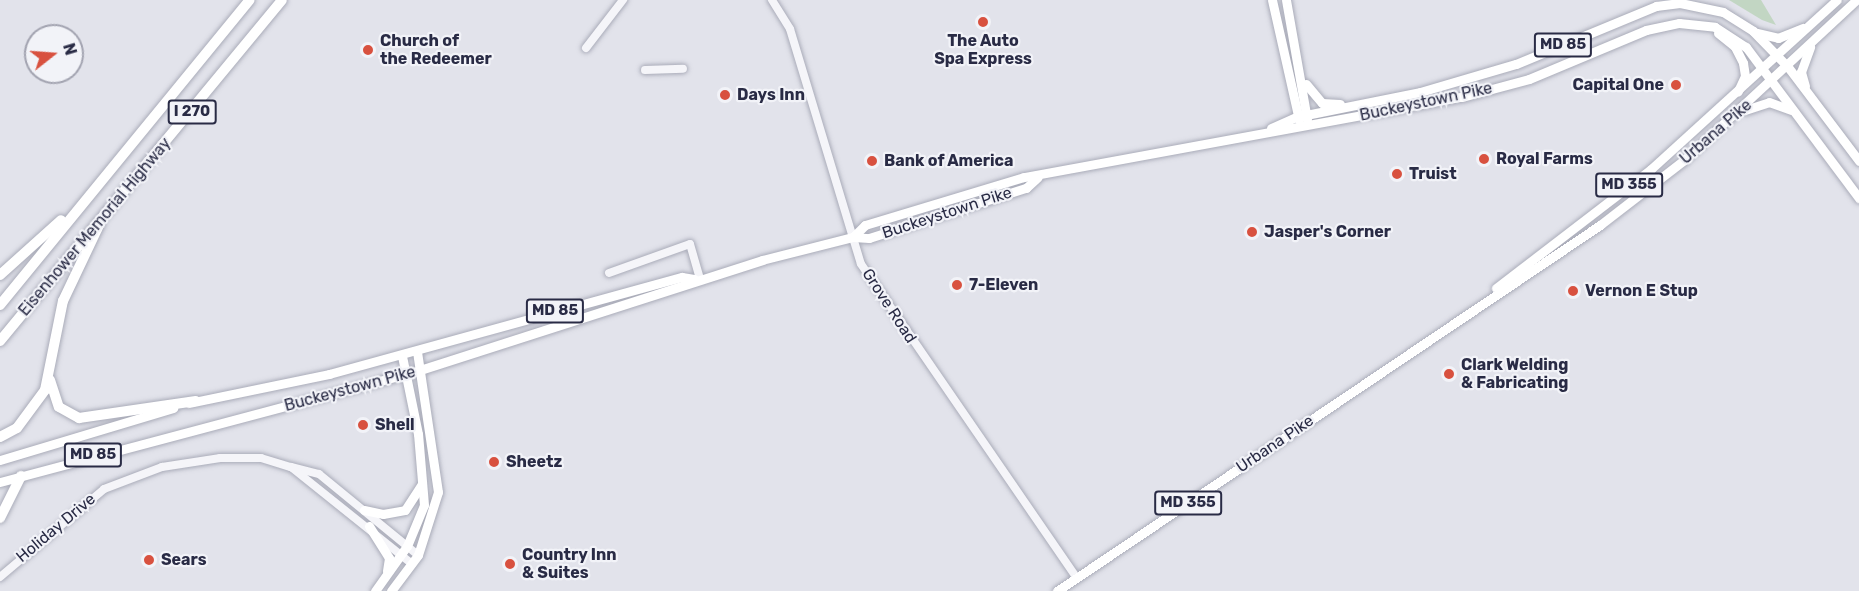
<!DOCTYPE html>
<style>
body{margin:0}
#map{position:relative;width:1859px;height:591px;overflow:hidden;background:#e2e3eb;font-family:Rubik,sans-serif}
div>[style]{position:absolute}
.green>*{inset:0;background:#c2d6c3}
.roads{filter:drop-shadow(0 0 2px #aaacb9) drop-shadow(0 0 2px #aaacb9)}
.minor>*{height:8px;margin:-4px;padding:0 4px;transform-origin:4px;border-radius:4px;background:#f5f5f9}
.major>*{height:9px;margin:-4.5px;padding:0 4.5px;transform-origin:4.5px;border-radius:4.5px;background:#fff}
.highway>*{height:10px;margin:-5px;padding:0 5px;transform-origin:5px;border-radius:5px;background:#fff}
.dots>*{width:16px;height:16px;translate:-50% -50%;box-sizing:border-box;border:3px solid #f2f3f8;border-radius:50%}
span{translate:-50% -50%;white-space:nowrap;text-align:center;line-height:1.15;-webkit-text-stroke:4.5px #f2f3f8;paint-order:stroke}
.shield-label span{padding:2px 4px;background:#f2f3f8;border:2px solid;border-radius:4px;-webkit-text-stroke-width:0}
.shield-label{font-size:15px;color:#292b45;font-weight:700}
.poi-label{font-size:16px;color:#292b45;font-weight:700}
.left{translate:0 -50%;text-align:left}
.right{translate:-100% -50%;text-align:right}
.street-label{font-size:16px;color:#292b45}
.north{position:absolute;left:24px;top:24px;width:60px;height:60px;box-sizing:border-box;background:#f2f3f8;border:2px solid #a2a3b0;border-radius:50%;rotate:73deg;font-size:16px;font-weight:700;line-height:24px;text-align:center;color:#292b45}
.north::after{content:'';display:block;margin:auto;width:21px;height:27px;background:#d8513f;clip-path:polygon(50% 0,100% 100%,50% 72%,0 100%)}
</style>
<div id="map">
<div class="green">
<i style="clip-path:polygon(1729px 0,1761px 0,1776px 25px,1762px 20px)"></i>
</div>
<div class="roads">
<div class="minor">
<i style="left:772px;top:0;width:34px;rotate:58deg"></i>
<i style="left:790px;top:29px;width:245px;rotate:73.2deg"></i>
<i style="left:861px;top:264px;width:381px;rotate:55.5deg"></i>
<i style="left:586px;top:48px;width:61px;rotate:-52.4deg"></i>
<i style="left:645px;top:70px;width:38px;rotate:-2deg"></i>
<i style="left:609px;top:273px;width:86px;rotate:-19.7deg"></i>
<i style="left:690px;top:244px;width:35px;rotate:74deg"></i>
<i style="left:291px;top:467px;width:29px;rotate:14deg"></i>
<i style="left:319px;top:474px;width:128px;rotate:39.3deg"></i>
<i style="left:0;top:577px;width:136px;rotate:-40.2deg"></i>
<i style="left:104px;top:489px;width:62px;rotate:-20.8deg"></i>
<i style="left:162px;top:467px;width:59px;rotate:-8.8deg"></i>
<i style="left:220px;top:458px;width:41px"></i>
<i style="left:261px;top:458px;width:31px;rotate:17deg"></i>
<i style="left:291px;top:467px;width:155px;rotate:38.7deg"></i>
</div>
<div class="major">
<i style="left:1272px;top:0;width:123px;rotate:77.3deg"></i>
<i style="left:1286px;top:0;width:121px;rotate:80deg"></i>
<i style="left:1718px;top:33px;width:22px;rotate:39deg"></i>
<i style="left:1735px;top:47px;width:18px;rotate:63deg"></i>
<i style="left:1743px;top:63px;width:13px;rotate:81deg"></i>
<i style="left:1745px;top:76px;width:17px;rotate:115deg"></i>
<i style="left:1757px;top:33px;width:22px;rotate:13deg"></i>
<i style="left:1778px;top:38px;width:27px;rotate:-22deg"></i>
<i style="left:1306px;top:84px;width:25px;rotate:50deg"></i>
<i style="left:1322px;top:103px;width:18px;rotate:3deg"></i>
<i style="left:1805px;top:86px;width:15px;rotate:-106deg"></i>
<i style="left:1801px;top:72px;width:27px;rotate:-70deg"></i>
<i style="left:1745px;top:110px;width:25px;rotate:-18deg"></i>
<i style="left:1769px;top:102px;width:23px;rotate:20deg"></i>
<i style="left:1271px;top:128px;width:27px;rotate:-24deg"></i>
<i style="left:1296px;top:117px;width:126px;rotate:-11.4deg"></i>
<i style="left:1420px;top:92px;width:100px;rotate:-16.3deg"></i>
<i style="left:1516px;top:64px;width:152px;rotate:-22.5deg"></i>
<i style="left:1656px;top:6px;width:24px;rotate:-7deg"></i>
<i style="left:1680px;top:3px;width:44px;rotate:11.8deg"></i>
<i style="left:1723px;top:12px;width:36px;rotate:32deg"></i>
<i style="left:1753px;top:31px;width:50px;rotate:45.8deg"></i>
<i style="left:1788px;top:67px;width:118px;rotate:52.9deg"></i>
<i style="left:853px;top:237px;width:17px;rotate:-45deg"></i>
<i style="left:865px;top:225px;width:166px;rotate:-16.8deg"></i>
<i style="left:1024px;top:177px;width:445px;rotate:-10.4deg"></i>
<i style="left:1462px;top:97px;width:69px;rotate:-15deg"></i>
<i style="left:1529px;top:79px;width:127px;rotate:-22.7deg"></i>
<i style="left:1646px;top:30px;width:34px;rotate:-12deg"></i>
<i style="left:1679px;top:23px;width:36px;rotate:6deg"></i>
<i style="left:1715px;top:27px;width:37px;rotate:33deg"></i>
<i style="left:1746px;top:47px;width:189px;rotate:53.2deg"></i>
<i style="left:1496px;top:288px;width:195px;rotate:-37.5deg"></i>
<i style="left:1651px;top:169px;width:251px;rotate:-42.3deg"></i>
<i style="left:189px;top:403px;width:143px;rotate:-11.7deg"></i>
<i style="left:329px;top:374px;width:366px;rotate:-15.4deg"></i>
<i style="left:682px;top:277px;width:12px;rotate:9deg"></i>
<i style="left:0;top:460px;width:181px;rotate:-16.7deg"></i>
<i style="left:0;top:482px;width:435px;rotate:-14.9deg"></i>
<i style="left:420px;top:370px;width:359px;rotate:-17.8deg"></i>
<i style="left:762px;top:260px;width:94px;rotate:-14.2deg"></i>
<i style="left:853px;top:237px;width:16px;rotate:4deg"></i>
<i style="left:869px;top:238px;width:165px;rotate:-17.7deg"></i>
<i style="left:1026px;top:188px;width:16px;rotate:-43deg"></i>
<i style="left:364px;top:510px;width:19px;rotate:12deg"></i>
<i style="left:383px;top:514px;width:22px;rotate:-10deg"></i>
<i style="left:405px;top:510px;width:31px;rotate:-57deg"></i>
<i style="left:369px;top:526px;width:38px;rotate:58deg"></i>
<i style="left:389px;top:558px;width:13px;rotate:99deg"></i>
<i style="left:375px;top:591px;width:55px;rotate:-54.6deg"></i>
<i style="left:407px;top:546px;width:44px;rotate:-67.5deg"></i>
<i style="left:424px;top:505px;width:71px;rotate:-94.8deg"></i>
<i style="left:418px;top:434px;width:80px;rotate:-101.6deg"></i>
<i style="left:391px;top:591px;width:45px;rotate:-53.1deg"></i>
<i style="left:418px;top:555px;width:66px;rotate:-72.4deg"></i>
<i style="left:438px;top:492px;width:142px;rotate:-98.5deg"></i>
<i style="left:1057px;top:591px;width:655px;rotate:-33.98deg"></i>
<i style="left:1600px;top:225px;width:106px;rotate:-37.7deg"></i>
<i style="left:1684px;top:160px;width:235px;rotate:-42.9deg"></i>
</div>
<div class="highway">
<i style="left:0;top:275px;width:82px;rotate:-42deg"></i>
<i style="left:0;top:305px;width:394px;rotate:-50.7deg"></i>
<i style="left:0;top:341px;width:442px;rotate:-50.4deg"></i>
<i style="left:50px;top:380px;width:28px;rotate:72deg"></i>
<i style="left:59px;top:407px;width:23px;rotate:29deg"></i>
<i style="left:79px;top:418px;width:118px;rotate:-8.3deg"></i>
<i style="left:0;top:437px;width:19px;rotate:-28deg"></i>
<i style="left:17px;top:428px;width:47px;rotate:-53.6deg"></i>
<i style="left:45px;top:390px;width:91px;rotate:-78.6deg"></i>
<i style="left:63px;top:301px;width:86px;rotate:-64.6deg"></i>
<i style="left:0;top:518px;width:47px;rotate:-63.4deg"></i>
</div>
</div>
<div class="dots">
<i style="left:983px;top:22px;background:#d8513f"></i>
<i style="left:368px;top:50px;background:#d8513f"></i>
<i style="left:1676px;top:85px;background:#d8513f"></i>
<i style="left:725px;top:95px;background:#d8513f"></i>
<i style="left:1484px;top:159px;background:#d8513f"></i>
<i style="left:872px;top:161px;background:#d8513f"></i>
<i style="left:1397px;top:174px;background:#d8513f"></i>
<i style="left:1252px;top:232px;background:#d8513f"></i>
<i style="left:957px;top:285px;background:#d8513f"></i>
<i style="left:1573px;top:291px;background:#d8513f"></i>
<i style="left:1449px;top:374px;background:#d8513f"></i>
<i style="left:363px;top:425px;background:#d8513f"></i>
<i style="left:494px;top:462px;background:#d8513f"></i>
<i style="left:149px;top:560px;background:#d8513f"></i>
<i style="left:510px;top:564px;background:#d8513f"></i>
</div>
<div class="shield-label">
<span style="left:1563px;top:45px">MD 85</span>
<span style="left:192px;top:112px">I 270</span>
<span style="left:1629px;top:185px">MD 355</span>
<span style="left:555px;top:311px">MD 85</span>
<span style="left:93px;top:455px">MD 85</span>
<span style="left:1188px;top:503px">MD 355</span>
</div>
<div class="poi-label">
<span class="left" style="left:380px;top:50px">Church of<br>the Redeemer</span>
<span style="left:983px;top:50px">The Auto<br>Spa Express</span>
<span class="right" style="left:1664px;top:85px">Capital One</span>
<span class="left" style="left:737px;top:95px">Days Inn</span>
<span class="left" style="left:1496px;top:159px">Royal Farms</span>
<span class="left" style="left:884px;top:161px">Bank of America</span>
<span class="left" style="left:1409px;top:174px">Truist</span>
<span class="left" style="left:1264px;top:232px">Jasper's Corner</span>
<span class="left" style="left:969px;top:285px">7-Eleven</span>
<span class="left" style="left:1585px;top:291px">Vernon E Stup</span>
<span class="left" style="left:1461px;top:374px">Clark Welding<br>&amp; Fabricating</span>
<span class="left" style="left:375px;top:425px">Shell</span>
<span class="left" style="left:506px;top:462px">Sheetz</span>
<span class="left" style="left:522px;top:564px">Country Inn<br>&amp; Suites</span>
<span class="left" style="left:161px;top:560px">Sears</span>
</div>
<div class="street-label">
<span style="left:1426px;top:102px;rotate:-12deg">Buckeystown Pike</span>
<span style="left:1716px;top:132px;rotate:-41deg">Urbana Pike</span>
<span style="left:947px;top:213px;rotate:-18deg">Buckeystown Pike</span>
<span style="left:95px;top:227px;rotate:-50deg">Eisenhower Memorial Highway</span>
<span style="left:889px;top:306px;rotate:57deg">Grove Road</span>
<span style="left:350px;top:389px;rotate:-15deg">Buckeystown Pike</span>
<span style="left:1275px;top:444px;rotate:-34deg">Urbana Pike</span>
<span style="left:56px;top:528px;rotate:-40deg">Holiday Drive</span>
</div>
<div class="north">N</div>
</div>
